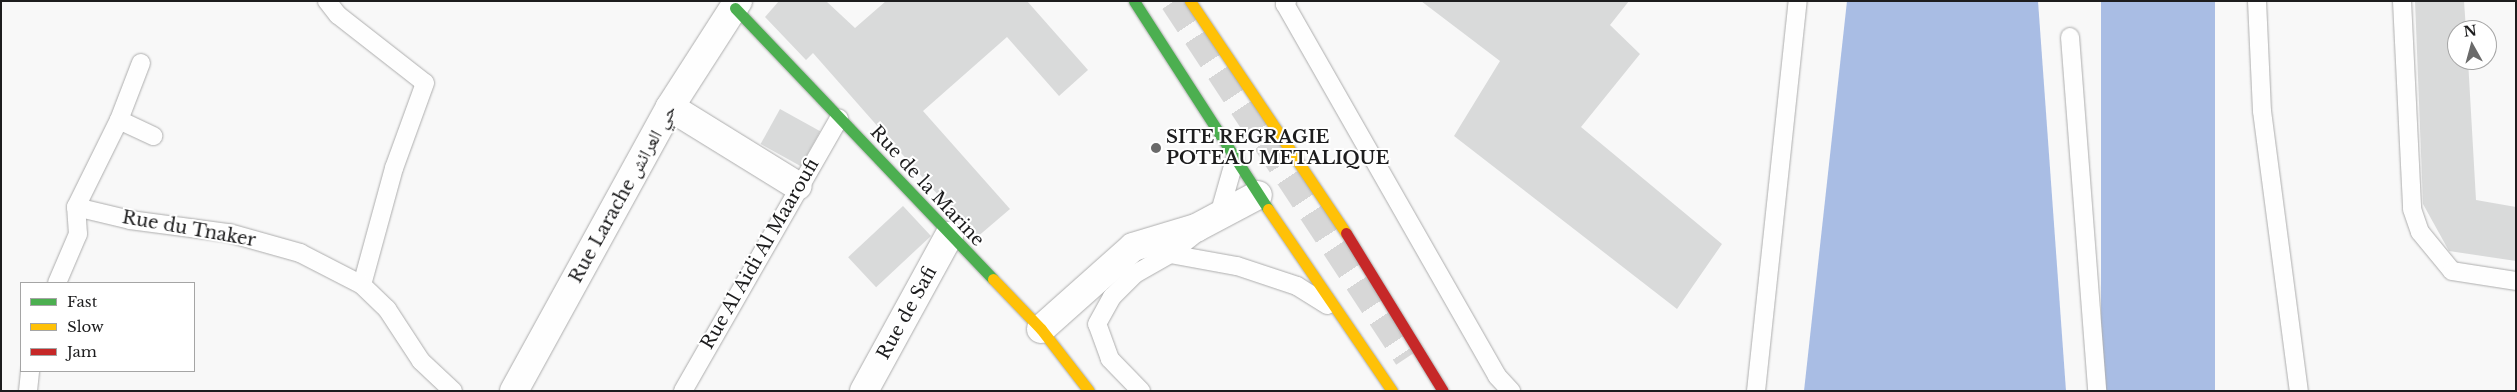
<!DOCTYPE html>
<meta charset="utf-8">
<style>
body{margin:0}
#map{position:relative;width:2517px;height:392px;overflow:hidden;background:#f8f8f8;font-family:"Libre Baskerville","Noto Naskh Arabic",serif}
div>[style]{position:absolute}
.water>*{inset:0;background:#a9bde4;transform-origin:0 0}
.building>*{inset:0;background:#d9dada;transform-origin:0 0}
.highway-tunnel>*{height:28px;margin-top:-14px;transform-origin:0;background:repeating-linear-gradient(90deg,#d7d7d7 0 28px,transparent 0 42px)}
.roads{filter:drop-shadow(0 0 1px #adadad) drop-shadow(0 0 1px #adadad)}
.lane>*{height:18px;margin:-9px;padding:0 9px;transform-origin:9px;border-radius:9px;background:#fefefe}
.street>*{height:28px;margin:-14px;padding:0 14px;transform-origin:14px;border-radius:14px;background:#fefefe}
.fast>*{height:11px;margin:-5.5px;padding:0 5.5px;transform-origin:5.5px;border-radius:5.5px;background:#4caf50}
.slow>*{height:11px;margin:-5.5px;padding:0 5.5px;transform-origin:5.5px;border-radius:5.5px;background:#ffc107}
.jam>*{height:11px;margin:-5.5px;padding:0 5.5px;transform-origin:5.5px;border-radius:5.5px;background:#c62828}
.dots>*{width:14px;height:14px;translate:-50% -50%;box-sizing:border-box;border:2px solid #fff;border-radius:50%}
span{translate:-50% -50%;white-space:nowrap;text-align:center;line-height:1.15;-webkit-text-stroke:4px #fff;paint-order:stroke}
.poi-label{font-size:18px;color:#1d1d1e;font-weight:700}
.left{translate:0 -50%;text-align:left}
.street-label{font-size:18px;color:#1d1d1e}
.frame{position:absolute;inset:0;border:2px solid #1d1d1e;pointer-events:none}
.legend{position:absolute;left:20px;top:282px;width:175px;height:90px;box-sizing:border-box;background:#fff;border:1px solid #a5a5a5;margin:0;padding:6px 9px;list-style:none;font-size:15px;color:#1d1d1e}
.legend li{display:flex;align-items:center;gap:10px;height:25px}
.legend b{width:25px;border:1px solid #a5a5a5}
.north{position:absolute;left:2447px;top:20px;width:50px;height:50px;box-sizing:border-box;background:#fff;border:1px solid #a5a5a5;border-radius:50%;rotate:353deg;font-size:14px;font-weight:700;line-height:20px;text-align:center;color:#1d1d1e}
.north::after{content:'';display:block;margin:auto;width:18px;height:22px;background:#6a6a6a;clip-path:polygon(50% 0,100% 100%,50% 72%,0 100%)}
</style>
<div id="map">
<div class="water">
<i style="clip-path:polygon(1847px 1px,2038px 1px,2066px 391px,1804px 391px)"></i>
<i style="left:2101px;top:1px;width:114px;height:391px"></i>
</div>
<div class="building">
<i style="clip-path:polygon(779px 1px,826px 1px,855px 28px,886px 1px,1027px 1px,1088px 70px,1059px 96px,1007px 37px,923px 111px,1010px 209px,976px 238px,813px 53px,806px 60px,765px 17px)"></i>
<i style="clip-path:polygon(1421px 1px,1629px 1px,1610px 25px,1640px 54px,1581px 127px,1722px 244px,1677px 309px,1454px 136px,1500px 61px)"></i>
<i style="clip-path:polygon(2415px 1px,2464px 1px,2466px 30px,2457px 30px,2457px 60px,2468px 60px,2476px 200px,2516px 207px,2516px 261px,2449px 251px,2423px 204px)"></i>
<i style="left:780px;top:109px;width:46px;height:40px;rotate:29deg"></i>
<i style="left:903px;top:206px;width:41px;height:75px;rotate:47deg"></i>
</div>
<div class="highway-tunnel">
<i style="left:1174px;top:1px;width:426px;rotate:56.7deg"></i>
</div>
<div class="roads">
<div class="lane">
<i style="left:327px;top:1px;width:18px;rotate:52deg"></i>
<i style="left:338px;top:15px;width:110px;rotate:38deg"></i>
<i style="left:425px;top:83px;width:90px;rotate:110deg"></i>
<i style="left:394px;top:168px;width:121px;rotate:105.3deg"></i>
<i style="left:1287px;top:1px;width:4px;rotate:124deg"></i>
<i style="left:1285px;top:4px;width:428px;rotate:60.3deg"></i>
<i style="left:1497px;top:376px;width:21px;rotate:47deg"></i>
<i style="left:2257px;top:1px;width:110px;rotate:87.4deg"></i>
<i style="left:2262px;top:111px;width:282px;rotate:82.5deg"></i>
<i style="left:2402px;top:1px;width:208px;rotate:87.2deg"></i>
<i style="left:2412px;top:209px;width:24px;rotate:71deg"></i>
<i style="left:2420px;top:232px;width:50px;rotate:50.6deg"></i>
<i style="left:2452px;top:271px;width:65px;rotate:8.9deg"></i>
<i style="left:2070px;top:37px;width:355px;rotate:85.6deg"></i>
<i style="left:119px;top:120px;width:38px;rotate:25deg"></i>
<i style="left:1235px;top:159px;width:58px;rotate:105.9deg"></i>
<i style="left:1219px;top:215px;width:63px;rotate:141.5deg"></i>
<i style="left:1170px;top:254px;width:68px;rotate:10.2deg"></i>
<i style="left:1237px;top:266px;width:63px;rotate:18.4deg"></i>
<i style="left:1297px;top:286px;width:36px;rotate:32deg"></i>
<i style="left:76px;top:207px;width:56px;rotate:13.5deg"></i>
<i style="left:130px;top:220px;width:100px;rotate:7.5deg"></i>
<i style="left:229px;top:233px;width:74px;rotate:15.7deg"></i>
<i style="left:300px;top:253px;width:70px;rotate:27.3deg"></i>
<i style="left:362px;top:285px;width:35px;rotate:44deg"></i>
<i style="left:387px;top:309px;width:62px;rotate:56.8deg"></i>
<i style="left:421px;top:361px;width:44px;rotate:43.2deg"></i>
<i style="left:57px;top:283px;width:53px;rotate:-66.8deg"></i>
<i style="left:78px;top:234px;width:27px;rotate:-94deg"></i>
<i style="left:76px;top:207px;width:97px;rotate:-63.7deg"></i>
<i style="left:119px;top:120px;width:61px;rotate:-68.9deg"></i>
<i style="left:28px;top:391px;width:20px;rotate:-84deg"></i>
<i style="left:683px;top:391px;width:314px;rotate:-60.2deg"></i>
<i style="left:1141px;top:391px;width:45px;rotate:-134.1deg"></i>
<i style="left:1110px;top:359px;width:37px;rotate:-110deg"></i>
<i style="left:1097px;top:324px;width:31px;rotate:-61deg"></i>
<i style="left:1112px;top:297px;width:33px;rotate:-45deg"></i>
<i style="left:1135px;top:274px;width:40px;rotate:-29.7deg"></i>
<i style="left:1756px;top:391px;width:392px;rotate:-83.9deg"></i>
</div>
<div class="street">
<i style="left:670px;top:107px;width:150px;rotate:31.7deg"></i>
<i style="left:1041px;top:329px;width:123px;rotate:-41.7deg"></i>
<i style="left:1133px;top:247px;width:66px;rotate:-16.8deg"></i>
<i style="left:1196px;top:228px;width:70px;rotate:-28deg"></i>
<i style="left:514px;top:391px;width:324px;rotate:-61.2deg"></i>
<i style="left:670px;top:107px;width:126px;rotate:-57.3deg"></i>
<i style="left:864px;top:391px;width:177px;rotate:-61.3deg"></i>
</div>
<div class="fast">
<i style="left:1134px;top:1px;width:247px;rotate:57.2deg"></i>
<i style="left:735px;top:8px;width:374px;rotate:46.4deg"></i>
</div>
<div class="slow">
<i style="left:1190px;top:1px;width:280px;rotate:56.1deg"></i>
<i style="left:1268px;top:209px;width:220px;rotate:55.7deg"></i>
<i style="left:993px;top:279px;width:69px;rotate:46.2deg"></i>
<i style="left:1041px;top:329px;width:78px;rotate:52.3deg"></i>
</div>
<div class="jam">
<i style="left:1346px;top:233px;width:185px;rotate:58.5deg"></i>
</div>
</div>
<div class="dots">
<i style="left:1156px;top:148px;background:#6a6a6a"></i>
</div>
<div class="poi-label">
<span class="left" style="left:1166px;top:148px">SITE REGRAGIE<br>POTEAU METALIQUE</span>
</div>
<div class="street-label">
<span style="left:927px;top:186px;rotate:47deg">Rue de la Marine</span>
<span style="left:623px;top:194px;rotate:-61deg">Rue Larache حي العرائش</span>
<span style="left:189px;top:229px;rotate:10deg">Rue du Tnaker</span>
<span style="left:760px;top:254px;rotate:-60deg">Rue Al Aidi Al Maaroufi</span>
<span style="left:907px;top:313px;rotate:-61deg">Rue de Safi</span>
</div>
<div class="frame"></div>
<ul class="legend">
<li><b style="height:6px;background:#4caf50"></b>Fast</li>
<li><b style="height:6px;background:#ffc107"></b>Slow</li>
<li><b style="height:6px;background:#c62828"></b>Jam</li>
</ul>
<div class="north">N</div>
</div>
